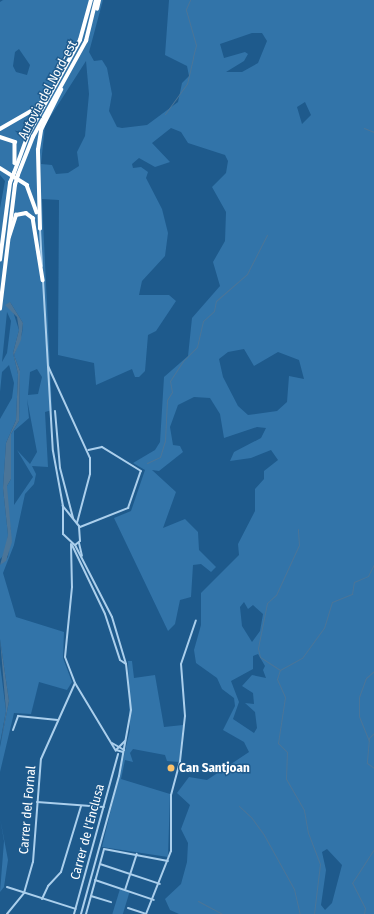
<!DOCTYPE html>
<style>
body{margin:0}
#map{position:relative;width:374px;height:914px;overflow:hidden;background:#1e5a8c;font-family:"Fira Sans Condensed",sans-serif}
div>[style]{position:absolute}
.green>*{inset:0;background:#3274a9;transform-origin:0 0}
.water>*{inset:0;background:#4b7598}
.stream>*{height:1px;margin:-0.5px;padding:0 0.5px;transform-origin:0.5px;border-radius:0.5px;background:#4b7598}
.minor>*{height:2px;margin:-1px;padding:0 1px;transform-origin:1px;border-radius:1px;background:#abcfec}
.highway>*{height:3.5px;margin:-1.75px;padding:0 1.75px;transform-origin:1.75px;border-radius:1.75px;background:#fff}
.highway-bridge>*{height:3.5px;margin:-1.75px;padding:0 1.75px;transform-origin:1.75px;border-radius:1.75px;background:#fff}
.dots>*{width:11px;height:11px;translate:-50% -50%;box-sizing:border-box;border:2px solid #1e5a8c;border-radius:50%}
span{translate:-50% -50%;white-space:nowrap;text-align:center;line-height:1.15;-webkit-text-stroke:3px #1e5a8c;paint-order:stroke}
.street-label{font-size:13px;color:#fff}
.poi-label{font-size:13px;color:#fff;font-weight:700}
.left{translate:0 -50%;text-align:left}
</style>
<div id="map">
<div class="green">
<i style="clip-path:polygon(evenodd,3px 0,103px 0,89px 52px,94px 61px,102px 60px,107px 68px,112px 94px,109px 111px,117px 127px,122px 128px,147px 125px,178px 102px,182px 83px,189px 76px,187px 66px,165px 55px,169px 0,374px 0,374px 914px,179px 914px,170px 910px,165px 899px,181px 884px,187px 862px,188px 843px,181px 829px,190px 805px,177px 793px,189px 777px,207px 780px,249px 752px,244px 742px,223px 730px,235px 706px,234px 698px,222px 689px,217px 678px,196px 663px,194px 650px,201px 625px,201px 593px,239px 555px,238px 544px,255px 511px,255px 489px,264px 479px,264px 471px,278px 460px,271px 450px,251px 458px,230px 461px,234px 452px,261px 438px,266px 428px,257px 427px,224px 438px,220px 414px,210px 398px,194px 397px,178px 405px,170px 427px,173px 445px,180px 446px,183px 452px,159px 471px,152px 470px,176px 492px,163px 528px,185px 519px,198px 532px,199px 550px,216px 567px,211px 572px,201px 564px,193px 565px,191px 597px,180px 600px,175px 624px,168px 631px,114px 518px,131px 511px,145px 470px,133px 463px,155px 450px,160px 442px,164px 377px,188px 356px,192px 318px,220px 286px,213px 262px,225px 241px,226px 212px,212px 187px,226px 173px,228px 161px,225px 155px,188px 143px,181px 132px,171px 128px,152px 143px,170px 162px,155px 167px,139px 158px,132px 164px,133px 168px,141px 167px,148px 172px,146px 178px,162px 209px,168px 233px,165px 256px,142px 281px,139px 295px,169px 295px,176px 301px,156px 331px,148px 335px,145px 371px,139px 377px,135px 377px,132px 369px,96px 385px,94px 363px,58px 355px,59px 200px,42px 199px,52px 410px,45px 412px,48px 467px,32px 466px,36px 474px,34px 484px,25px 494px,14px 545px,3px 573px,16px 617px,64px 632px,63px 658px,72px 682px,67px 690px,39px 682px,31px 714px,14px 713px,0 772px,0 747px,9px 701px,0 639px,0 565px,8px 557px,11px 531px,6px 509px,7px 486px,11px 479px,11px 434px,19px 421px,20px 371px,14px 355px,22px 334px,23px 323px,10px 302px,19px 330px,13px 353px,18px 374px,16px 420px,6px 443px,3px 488px,8px 535px,6px 553px,0 559px,0 419px,12px 398px,14px 383px,9px 365px,2px 372px,0 392px,0 208px,5px 181px,0 175px,0 2px,3px 0,252px 33px,262px 33px,267px 41px,258px 63px,242px 72px,226px 72px,244px 61px,248px 54px,245px 52px,224px 58px,220px 44px,252px 33px,3px 0,19px 49px,30px 65px,27px 75px,16px 72px,13px 66px,15px 52px,19px 49px,3px 0,86px 61px,89px 94px,85px 136px,77px 152px,79px 166px,68px 173px,56px 174px,52px 165px,41px 164px,45px 125px,86px 61px,3px 0,305px 102px,311px 115px,302px 124px,297px 107px,305px 102px,3px 0,7px 312px,11px 321px,7px 353px,2px 362px,7px 312px,3px 0,244px 349px,254px 366px,278px 352px,299px 360px,304px 379px,289px 376px,287px 402px,277px 411px,248px 415px,238px 406px,223px 377px,219px 359px,228px 352px,244px 349px,3px 0,37px 369px,42px 377px,38px 394px,28px 395px,30px 372px,37px 369px,3px 0,27px 399px,37px 452px,30px 464px,17px 450px,33px 477px,14px 505px,14px 431px,29px 418px,27px 399px,3px 0,244px 602px,248px 609px,253px 605px,263px 614px,260px 631px,252px 642px,242px 626px,240px 607px,244px 602px,3px 0,258px 654px,265px 666px,263px 670px,266px 678px,252px 675px,242px 686px,253px 693px,254px 704px,245px 703px,255px 712px,257px 728px,254px 733px,233px 719px,239px 702px,231px 681px,253px 669px,253px 656px,258px 654px,3px 0,327px 849px,342px 865px,332px 903px,325px 910px,321px 905px,326px 870px,322px 852px,327px 849px)"></i>
<i style="clip-path:polygon(128px 661px,132px 661px,134px 678px,155px 675px,164px 727px,183px 725px,179px 762px,167px 761px,165px 755px,133px 749px,130px 753px,133px 762px,125px 760px,121px 779px,170px 794px,168px 857px,102px 847px,130px 730px)"></i>
<i style="clip-path:polygon(0 664px,6px 711px,0 743px)"></i>
<i style="clip-path:polygon(0 818px,8px 860px,4px 887px,0 892px,4px 841px)"></i>
<i style="left:120px;top:889px;width:10px;height:26px;rotate:17deg"></i>
</div>
<div class="water">
<i style="clip-path:polygon(10px 302px,23px 323px,21px 340px,14px 355px,20px 371px,19px 421px,11px 434px,11px 479px,7px 486px,12px 542px,6px 561px,0 565px,8px 535px,3px 488px,6px 443px,16px 420px,18px 374px,13px 353px,19px 330px,17px 317px,5px 305px)"></i>
<i style="clip-path:polygon(0 639px,9px 701px,0 747px,6px 711px)"></i>
</div>
<div class="stream">
<i style="left:165px;top:114px;width:37px;rotate:-54deg"></i>
<i style="left:187px;top:84px;width:28px;rotate:-77deg"></i>
<i style="left:193px;top:57px;width:12px;rotate:-76deg"></i>
<i style="left:196px;top:45px;width:37px;rotate:-106deg"></i>
<i style="left:186px;top:9px;width:10px;rotate:-66deg"></i>
<i style="left:364px;top:128px;width:11px;rotate:22deg"></i>
<i style="left:147px;top:463px;width:14px;rotate:-25deg"></i>
<i style="left:160px;top:457px;width:17px;rotate:-73deg"></i>
<i style="left:165px;top:441px;width:41px;rotate:-87.2deg"></i>
<i style="left:167px;top:400px;width:9px;rotate:-58deg"></i>
<i style="left:172px;top:392px;width:11px;rotate:-100deg"></i>
<i style="left:170px;top:381px;width:24px;rotate:-57deg"></i>
<i style="left:183px;top:361px;width:20px;rotate:-45deg"></i>
<i style="left:197px;top:347px;width:27px;rotate:-77deg"></i>
<i style="left:203px;top:321px;width:15px;rotate:-42deg"></i>
<i style="left:214px;top:311px;width:10px;rotate:-79deg"></i>
<i style="left:216px;top:301px;width:41px;rotate:-41.1deg"></i>
<i style="left:247px;top:274px;width:44px;rotate:-62.9deg"></i>
<i style="left:280px;top:670px;width:24px;rotate:-147deg"></i>
<i style="left:260px;top:657px;width:9px;rotate:-103deg"></i>
<i style="left:258px;top:648px;width:46px;rotate:-78.7deg"></i>
<i style="left:267px;top:603px;width:12px;rotate:-42deg"></i>
<i style="left:276px;top:595px;width:55px;rotate:-65.3deg"></i>
<i style="left:299px;top:545px;width:16px;rotate:-94deg"></i>
<i style="left:374px;top:733px;width:7px;rotate:135deg"></i>
<i style="left:369px;top:738px;width:25px;rotate:95deg"></i>
<i style="left:367px;top:763px;width:9px;rotate:36deg"></i>
<i style="left:369px;top:741px;width:27px;rotate:-112deg"></i>
<i style="left:359px;top:716px;width:19px;rotate:-90deg"></i>
<i style="left:359px;top:697px;width:20px;rotate:-70deg"></i>
<i style="left:366px;top:678px;width:11px;rotate:-41deg"></i>
<i style="left:239px;top:806px;width:16px;rotate:43deg"></i>
<i style="left:251px;top:817px;width:22px;rotate:54deg"></i>
<i style="left:264px;top:835px;width:62px;rotate:60.9deg"></i>
<i style="left:294px;top:889px;width:26px;rotate:77deg"></i>
<i style="left:198px;top:901px;width:27px;rotate:28deg"></i>
<i style="left:314px;top:914px;width:50px;rotate:-83.2deg"></i>
<i style="left:320px;top:864px;width:33px;rotate:-111deg"></i>
<i style="left:308px;top:833px;width:23px;rotate:-100deg"></i>
<i style="left:304px;top:810px;width:36px;rotate:-120deg"></i>
<i style="left:286px;top:779px;width:27px;rotate:-88deg"></i>
<i style="left:287px;top:752px;width:13px;rotate:-135deg"></i>
<i style="left:278px;top:743px;width:47px;rotate:-81.3deg"></i>
<i style="left:285px;top:697px;width:20px;rotate:-114deg"></i>
<i style="left:277px;top:679px;width:9px;rotate:-72deg"></i>
<i style="left:280px;top:670px;width:25px;rotate:-29deg"></i>
<i style="left:302px;top:658px;width:37px;rotate:-54deg"></i>
<i style="left:324px;top:628px;width:27px;rotate:-73deg"></i>
<i style="left:332px;top:602px;width:22px;rotate:-22deg"></i>
<i style="left:352px;top:594px;width:12px;rotate:-81deg"></i>
<i style="left:354px;top:582px;width:15px;rotate:-23deg"></i>
<i style="left:368px;top:576px;width:13px;rotate:-63deg"></i>
<i style="left:364px;top:914px;width:6px;rotate:-81deg"></i>
<i style="left:365px;top:908px;width:28px;rotate:-117deg"></i>
<i style="left:352px;top:883px;width:40px;rotate:-57.1deg"></i>
</div>
<div class="minor">
<i style="left:40px;top:229px;width:37px;rotate:87deg"></i>
<i style="left:43px;top:280px;width:171px;rotate:86.7deg"></i>
<i style="left:53px;top:451px;width:56px;rotate:79.7deg"></i>
<i style="left:63px;top:506px;width:28px;rotate:90deg"></i>
<i style="left:63px;top:534px;width:16px;rotate:43deg"></i>
<i style="left:75px;top:545px;width:6px;rotate:-39deg"></i>
<i style="left:80px;top:541px;width:15px;rotate:-94deg"></i>
<i style="left:79px;top:526px;width:26px;rotate:-129deg"></i>
<i style="left:48px;top:366px;width:101px;rotate:65.5deg"></i>
<i style="left:90px;top:458px;width:16px;rotate:90deg"></i>
<i style="left:90px;top:474px;width:51px;rotate:104.9deg"></i>
<i style="left:55px;top:411px;width:57px;rotate:85deg"></i>
<i style="left:60px;top:468px;width:52px;rotate:75.4deg"></i>
<i style="left:80px;top:527px;width:52px;rotate:-21.6deg"></i>
<i style="left:128px;top:508px;width:39px;rotate:-71deg"></i>
<i style="left:141px;top:471px;width:46px;rotate:-148.4deg"></i>
<i style="left:102px;top:447px;width:14px;rotate:168deg"></i>
<i style="left:79px;top:543px;width:13px;rotate:77deg"></i>
<i style="left:71px;top:544px;width:43px;rotate:88.7deg"></i>
<i style="left:72px;top:587px;width:70px;rotate:95.7deg"></i>
<i style="left:65px;top:657px;width:28px;rotate:69deg"></i>
<i style="left:75px;top:683px;width:79px;rotate:58.9deg"></i>
<i style="left:72px;top:545px;width:76px;rotate:64.4deg"></i>
<i style="left:105px;top:614px;width:48px;rotate:71.9deg"></i>
<i style="left:120px;top:660px;width:7px;rotate:34deg"></i>
<i style="left:75px;top:545px;width:81px;rotate:62.8deg"></i>
<i style="left:112px;top:617px;width:49px;rotate:73.4deg"></i>
<i style="left:126px;top:664px;width:46px;rotate:83.8deg"></i>
<i style="left:131px;top:710px;width:67px;rotate:100.3deg"></i>
<i style="left:119px;top:776px;width:143px;rotate:105.4deg"></i>
<i style="left:13px;top:730px;width:15px;rotate:-70deg"></i>
<i style="left:18px;top:716px;width:40px;rotate:5.7deg"></i>
<i style="left:112px;top:743px;width:14px;rotate:30deg"></i>
<i style="left:123px;top:752px;width:7px;rotate:-164deg"></i>
<i style="left:116px;top:750px;width:13px;rotate:-45deg"></i>
<i style="left:37px;top:802px;width:67px;rotate:4.3deg"></i>
<i style="left:100px;top:864px;width:63px;rotate:18.4deg"></i>
<i style="left:95px;top:880px;width:62px;rotate:18.7deg"></i>
<i style="left:7px;top:887px;width:72px;rotate:17.7deg"></i>
<i style="left:125px;top:890px;width:38px;rotate:-72deg"></i>
<i style="left:91px;top:896px;width:21px;rotate:17deg"></i>
<i style="left:42px;top:899px;width:14px;rotate:-65deg"></i>
<i style="left:48px;top:886px;width:19px;rotate:-47deg"></i>
<i style="left:61px;top:872px;width:69px;rotate:-73.1deg"></i>
<i style="left:128px;top:908px;width:19px;rotate:18deg"></i>
<i style="left:7px;top:914px;width:27px;rotate:-51deg"></i>
<i style="left:24px;top:893px;width:32px;rotate:-74deg"></i>
<i style="left:33px;top:862px;width:103px;rotate:-85.6deg"></i>
<i style="left:41px;top:759px;width:83px;rotate:-65.9deg"></i>
<i style="left:74px;top:914px;width:166px;rotate:-74.6deg"></i>
<i style="left:86px;top:914px;width:67px;rotate:-74.5deg"></i>
<i style="left:104px;top:849px;width:65px;rotate:10.6deg"></i>
<i style="left:146px;top:914px;width:68px;rotate:-68.4deg"></i>
<i style="left:171px;top:851px;width:56px;rotate:-90deg"></i>
<i style="left:171px;top:795px;width:35px;rotate:-75deg"></i>
<i style="left:180px;top:761px;width:45px;rotate:-83.7deg"></i>
<i style="left:185px;top:716px;width:52px;rotate:-94.4deg"></i>
<i style="left:181px;top:664px;width:46px;rotate:-71.2deg"></i>
</div>
<div class="highway">
<i style="left:97px;top:9px;width:9px;rotate:-77deg"></i>
<i style="left:0;top:129px;width:38px;rotate:-30deg"></i>
<i style="left:33px;top:110px;width:23px;rotate:-43deg"></i>
<i style="left:0;top:137px;width:16px;rotate:18deg"></i>
<i style="left:15px;top:142px;width:21px;rotate:90deg"></i>
<i style="left:0;top:168px;width:32px;rotate:32deg"></i>
<i style="left:27px;top:185px;width:29px;rotate:70deg"></i>
<i style="left:14px;top:173px;width:40px;rotate:-69.8deg"></i>
<i style="left:28px;top:135px;width:108px;rotate:-61.3deg"></i>
<i style="left:80px;top:40px;width:41px;rotate:-74.6deg"></i>
<i style="left:18px;top:175px;width:41px;rotate:-68.5deg"></i>
<i style="left:33px;top:137px;width:110px;rotate:-61.1deg"></i>
<i style="left:86px;top:41px;width:42px;rotate:-76.3deg"></i>
<i style="left:40px;top:229px;width:79px;rotate:-91.5deg"></i>
<i style="left:38px;top:150px;width:20px;rotate:-81deg"></i>
<i style="left:41px;top:130px;width:45px;rotate:-63.4deg"></i>
<i style="left:9px;top:237px;width:23px;rotate:-72deg"></i>
<i style="left:16px;top:215px;width:10px;rotate:-11deg"></i>
<i style="left:26px;top:213px;width:9px;rotate:36deg"></i>
<i style="left:33px;top:218px;width:63px;rotate:80.8deg"></i>
<i style="left:0;top:260px;width:78px;rotate:-82.6deg"></i>
<i style="left:0;top:309px;width:125px;rotate:-83.1deg"></i>
</div>
<div class="highway-bridge">
<i style="left:10px;top:183px;width:11px;rotate:-68deg"></i>
<i style="left:15px;top:185px;width:10px;rotate:-73deg"></i>
</div>
<div class="dots">
<i style="left:171px;top:768px;background:#fbc16a"></i>
</div>
<div class="street-label">
<span style="left:48px;top:90px;rotate:-62deg">Autovia del Nord-est</span>
<span style="left:28px;top:810px;rotate:-85deg">Carrer del Fornal</span>
<span style="left:88px;top:832px;rotate:-75deg">Carrer de l'Enclusa</span>
</div>
<div class="poi-label">
<span class="left" style="left:179px;top:768px">Can Santjoan</span>
</div>
</div>
